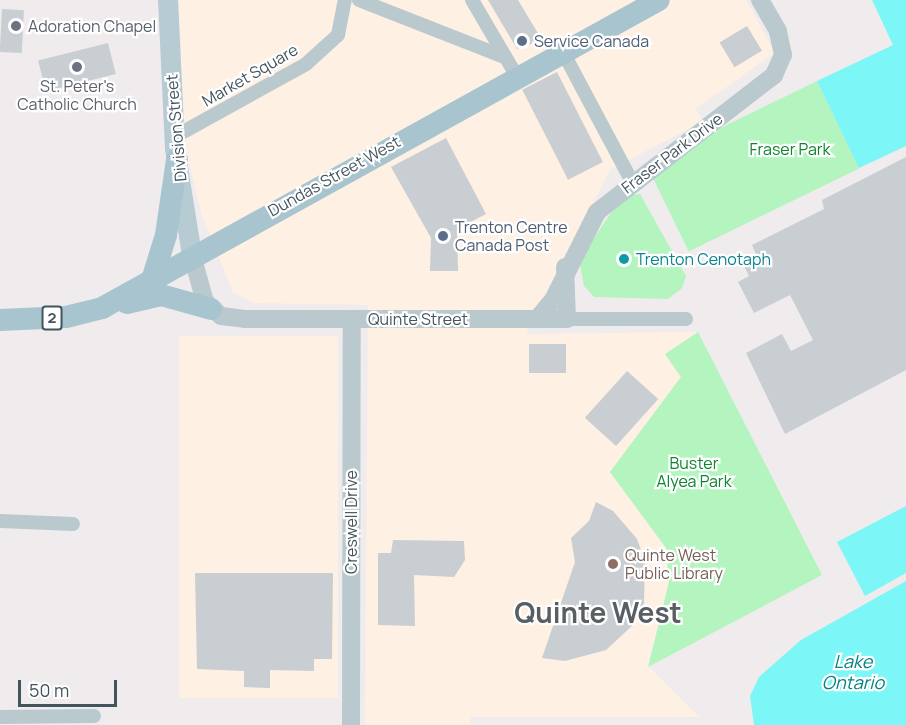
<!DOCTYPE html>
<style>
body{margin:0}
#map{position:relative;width:906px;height:725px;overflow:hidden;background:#f0eced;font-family:Manrope,sans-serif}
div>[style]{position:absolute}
.commercial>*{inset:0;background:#fef0e2;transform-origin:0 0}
.green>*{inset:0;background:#b4f4bf;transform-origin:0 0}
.water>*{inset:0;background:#7cf6f6}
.building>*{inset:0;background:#c8ced2;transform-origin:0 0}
.minor>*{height:14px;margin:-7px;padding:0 7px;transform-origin:7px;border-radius:7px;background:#b9c9ce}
.tertiary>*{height:18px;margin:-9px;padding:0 9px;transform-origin:9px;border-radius:9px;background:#b9c9ce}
.secondary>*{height:20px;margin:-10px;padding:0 10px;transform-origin:10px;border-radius:10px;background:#b7cbd3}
.primary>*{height:22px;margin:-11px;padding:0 11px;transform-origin:11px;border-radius:11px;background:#a8c4cf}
.dots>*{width:16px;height:16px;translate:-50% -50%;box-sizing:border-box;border:3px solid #fff;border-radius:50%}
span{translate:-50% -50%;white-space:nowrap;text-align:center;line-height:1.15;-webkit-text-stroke:4.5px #fff;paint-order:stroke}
.shield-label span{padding:2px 4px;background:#fff;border:2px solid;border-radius:4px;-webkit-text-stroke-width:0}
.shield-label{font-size:15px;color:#43555c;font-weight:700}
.worship-label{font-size:16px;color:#5b616d}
.left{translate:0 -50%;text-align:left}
.service-label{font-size:16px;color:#4e5e75}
.street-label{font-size:16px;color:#43555c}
.park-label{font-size:16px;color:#0c852f}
.culture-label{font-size:16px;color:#0d838f}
.education-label{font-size:16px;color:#785e54}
.water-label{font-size:18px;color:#058281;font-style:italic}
.town-label{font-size:28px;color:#585f62;font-weight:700}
.scale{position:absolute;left:18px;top:680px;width:99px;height:27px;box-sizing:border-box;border:3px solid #43555c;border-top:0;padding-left:8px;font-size:18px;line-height:21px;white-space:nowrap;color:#43555c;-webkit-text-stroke:4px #fff;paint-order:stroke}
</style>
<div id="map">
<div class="commercial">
<i style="clip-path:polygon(179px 0,746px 0,775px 53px,695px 109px,703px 121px,610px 170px,526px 334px,698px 332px,665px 354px,681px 377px,610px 472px,666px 548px,669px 582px,649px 667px,699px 717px,471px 717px,470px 725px,365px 725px,368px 305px,253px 303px,233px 292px,202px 216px,184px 142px)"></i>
<i style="left:179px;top:336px;width:159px;height:362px"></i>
</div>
<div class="green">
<i style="left:817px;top:81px;width:97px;height:190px;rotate:64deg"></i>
<i style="clip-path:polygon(640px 194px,686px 276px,682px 288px,668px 299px,594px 297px,584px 286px,579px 260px,611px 213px,631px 195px)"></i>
<i style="clip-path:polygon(698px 332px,822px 575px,648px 667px,669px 582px,666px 548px,610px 472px,681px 377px,665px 354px)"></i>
</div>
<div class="water">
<i style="clip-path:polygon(872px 0,906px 0,906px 146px,859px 168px,817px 81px,893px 45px)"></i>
<i style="clip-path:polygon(906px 506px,906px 573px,865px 596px,837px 542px)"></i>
<i style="clip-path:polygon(906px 581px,906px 725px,754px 725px,750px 696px,759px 677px,801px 640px)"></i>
</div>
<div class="building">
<i style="clip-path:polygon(488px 0,518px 0,542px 40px,517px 49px)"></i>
<i style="left:2px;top:9px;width:22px;height:43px;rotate:3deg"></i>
<i style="left:747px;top:26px;width:29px;height:32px;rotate:59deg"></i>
<i style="left:108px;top:43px;width:32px;height:72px;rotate:76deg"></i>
<i style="left:557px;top:72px;width:101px;height:39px;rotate:63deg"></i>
<i style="clip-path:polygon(446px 138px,486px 214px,457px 229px,458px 271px,430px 271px,431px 238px,391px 167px)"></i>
<i style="clip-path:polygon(906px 157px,906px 370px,785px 434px,746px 353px,782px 334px,791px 351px,813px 340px,790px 295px,754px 313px,738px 282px,749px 276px,743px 264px,757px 257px,752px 245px,824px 209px,822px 200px)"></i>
<i style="left:529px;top:344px;width:37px;height:29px"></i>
<i style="left:627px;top:371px;width:42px;height:63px;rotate:42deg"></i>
<i style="clip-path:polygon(596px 502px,613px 511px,637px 539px,645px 561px,644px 603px,634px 624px,606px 650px,565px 661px,542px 658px,575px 562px,571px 538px,589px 521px)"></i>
<i style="clip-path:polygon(393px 540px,464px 541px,465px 560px,454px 577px,414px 575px,415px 626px,378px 625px,378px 553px,391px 553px)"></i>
<i style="clip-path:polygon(195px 573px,333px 573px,332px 659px,314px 659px,314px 671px,270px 670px,270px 688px,244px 687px,244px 671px,197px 669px)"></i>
</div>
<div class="minor">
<i style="left:359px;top:0;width:154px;rotate:21.4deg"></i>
<i style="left:472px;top:0;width:87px;rotate:59.6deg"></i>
<i style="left:563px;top:52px;width:147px;rotate:62deg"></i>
<i style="left:174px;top:137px;width:151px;rotate:-28.9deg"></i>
<i style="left:306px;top:64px;width:43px;rotate:-42.2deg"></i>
<i style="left:338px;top:35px;width:36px;rotate:-79deg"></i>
<i style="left:567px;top:319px;width:119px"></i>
<i style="left:0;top:521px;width:73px;rotate:2.4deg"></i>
<i style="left:0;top:717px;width:94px;rotate:-0.6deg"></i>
</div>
<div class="tertiary">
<i style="left:192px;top:255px;width:49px;rotate:74.5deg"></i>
<i style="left:205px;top:302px;width:21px;rotate:41deg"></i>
<i style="left:221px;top:316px;width:24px;rotate:7deg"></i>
<i style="left:245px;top:319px;width:322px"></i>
<i style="left:567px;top:319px;width:52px;rotate:-92.2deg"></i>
<i style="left:537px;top:319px;width:25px;rotate:-50deg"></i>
<i style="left:553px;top:300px;width:98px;rotate:-63.4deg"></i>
<i style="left:597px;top:212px;width:224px;rotate:-37.7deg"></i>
<i style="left:774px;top:75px;width:22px;rotate:-66deg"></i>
<i style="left:783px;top:55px;width:25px;rotate:-102deg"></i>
<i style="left:778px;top:31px;width:36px;rotate:-120deg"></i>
<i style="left:351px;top:725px;width:405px;rotate:-89.9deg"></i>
</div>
<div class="secondary">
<i style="left:168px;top:0;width:149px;rotate:87.3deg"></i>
<i style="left:175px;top:149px;width:107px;rotate:80.9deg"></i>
</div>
<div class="primary">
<i style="left:152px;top:280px;width:47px;rotate:-72.7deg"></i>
<i style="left:166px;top:235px;width:76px;rotate:-81.7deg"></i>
<i style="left:127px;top:303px;width:35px;rotate:-13deg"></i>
<i style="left:161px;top:295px;width:52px;rotate:15.6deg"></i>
<i style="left:0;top:320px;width:66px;rotate:-2.6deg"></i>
<i style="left:66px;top:317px;width:37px;rotate:-14deg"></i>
<i style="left:102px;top:308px;width:636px;rotate:-28.94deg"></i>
</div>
<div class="dots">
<i style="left:16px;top:26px;background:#6b7280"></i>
<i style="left:522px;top:41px;background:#5c6f8a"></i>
<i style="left:77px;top:67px;background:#6b7280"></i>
<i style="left:443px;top:236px;background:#5c6f8a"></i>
<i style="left:624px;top:259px;background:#0f9aa8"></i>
<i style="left:613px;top:564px;background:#8d6e63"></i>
</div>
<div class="shield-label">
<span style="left:52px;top:318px">2</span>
</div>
<div class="worship-label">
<span class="left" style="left:28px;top:26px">Adoration Chapel</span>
<span style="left:77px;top:95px">St. Peter's<br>Catholic Church</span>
</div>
<div class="service-label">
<span class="left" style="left:534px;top:41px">Service Canada</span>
<span class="left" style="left:455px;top:236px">Trenton Centre<br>Canada Post</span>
</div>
<div class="street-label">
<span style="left:250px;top:75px;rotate:-30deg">Market Square</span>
<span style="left:176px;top:128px;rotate:-95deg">Division Street</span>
<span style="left:672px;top:153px;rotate:-37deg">Fraser Park Drive</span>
<span style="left:334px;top:176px;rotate:-29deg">Dundas Street West</span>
<span style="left:418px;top:319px">Quinte Street</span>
<span style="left:351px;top:522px;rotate:-90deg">Creswell Drive</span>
</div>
<div class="park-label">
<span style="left:790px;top:149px">Fraser Park</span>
<span style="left:694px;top:472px">Buster<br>Alyea Park</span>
</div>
<div class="culture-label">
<span class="left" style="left:636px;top:259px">Trenton Cenotaph</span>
</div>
<div class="education-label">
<span class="left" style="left:625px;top:564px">Quinte West<br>Public Library</span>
</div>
<div class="water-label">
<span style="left:853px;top:672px">Lake<br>Ontario</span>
</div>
<div class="town-label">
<span style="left:598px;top:612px">Quinte West</span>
</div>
<div class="scale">50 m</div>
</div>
